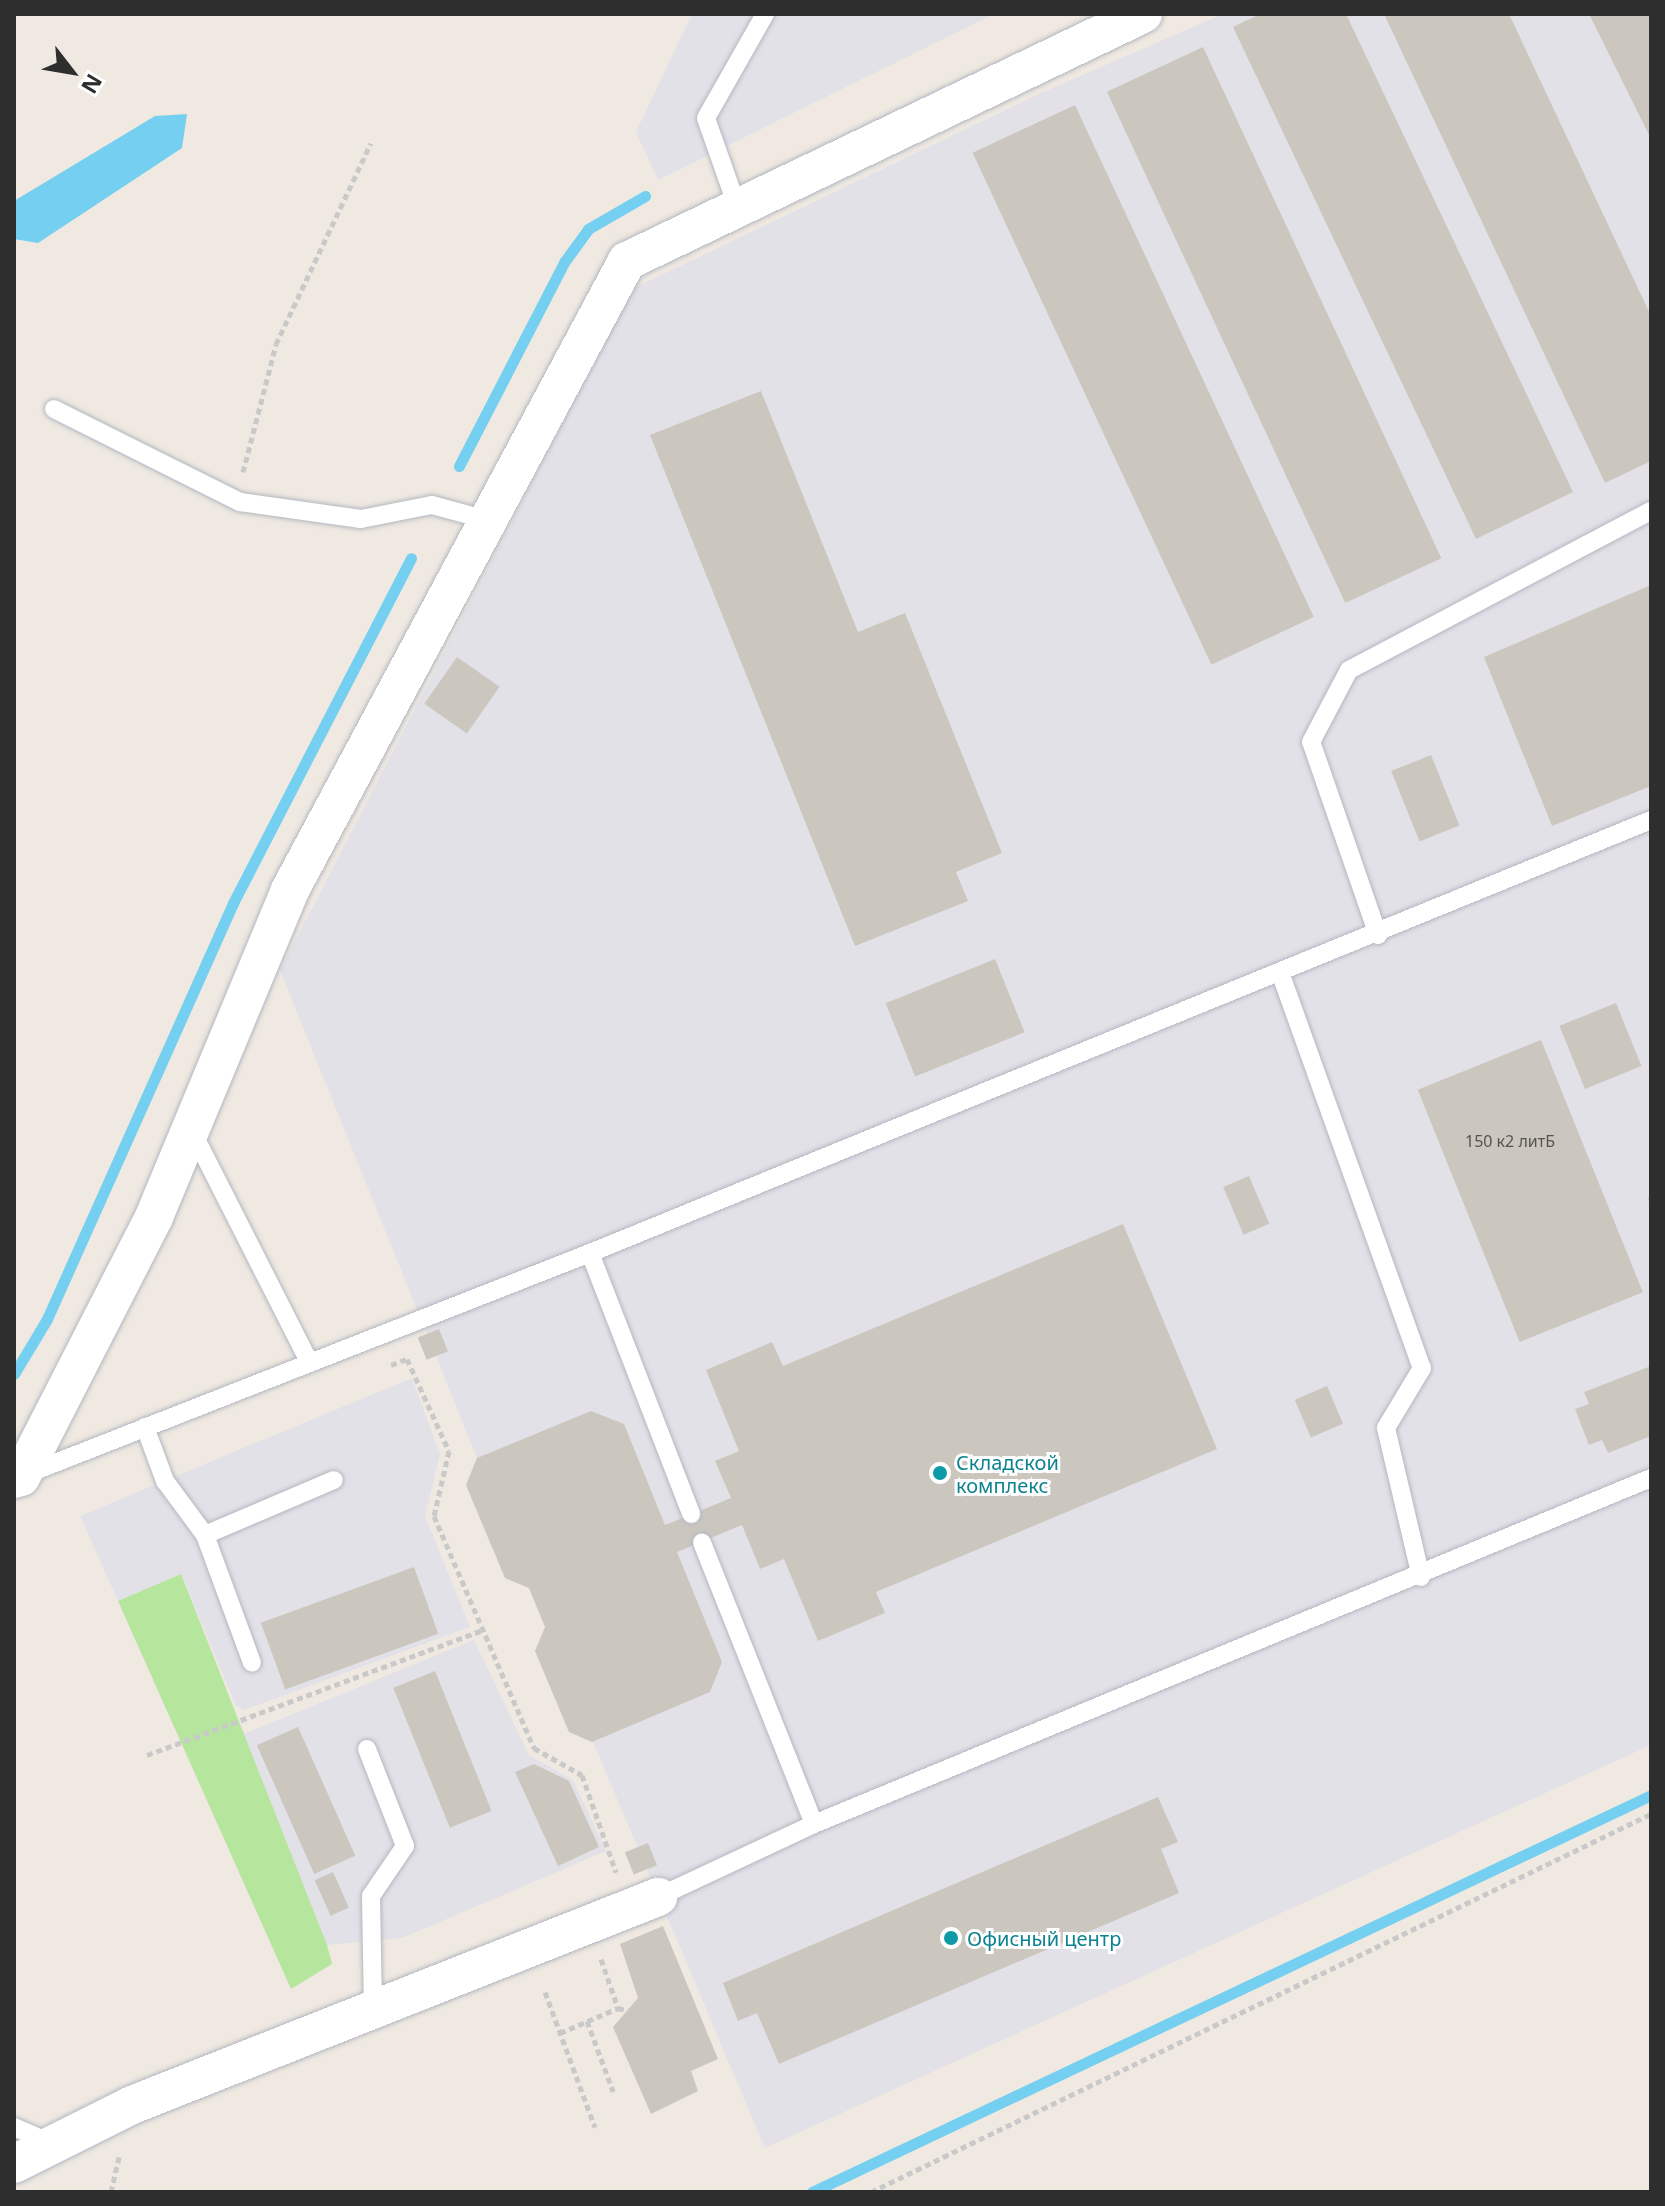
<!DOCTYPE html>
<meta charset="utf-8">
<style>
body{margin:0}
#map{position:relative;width:1665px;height:2206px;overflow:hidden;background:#efe9e1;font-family:"Noto Sans",sans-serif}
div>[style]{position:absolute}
.industrial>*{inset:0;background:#e3e1e8}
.green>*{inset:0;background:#b6e59e}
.water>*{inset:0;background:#75cff0}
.stream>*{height:11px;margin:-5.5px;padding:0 5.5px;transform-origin:5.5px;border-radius:5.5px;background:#75cff0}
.building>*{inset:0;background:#cbc7bf;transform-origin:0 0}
.path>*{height:5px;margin-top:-2.5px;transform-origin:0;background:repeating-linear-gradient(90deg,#c9c9c9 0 6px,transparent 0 10px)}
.roads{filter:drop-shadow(0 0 2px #b4b7c1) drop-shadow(0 0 2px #b4b7c1)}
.lane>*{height:18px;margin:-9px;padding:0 9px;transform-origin:9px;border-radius:9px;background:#fff}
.street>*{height:38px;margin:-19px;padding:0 19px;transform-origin:19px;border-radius:19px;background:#fff}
.dots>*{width:22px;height:22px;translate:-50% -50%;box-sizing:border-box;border:4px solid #fff;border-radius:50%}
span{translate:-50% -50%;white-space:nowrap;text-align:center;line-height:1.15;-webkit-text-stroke:6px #fff;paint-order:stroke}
.number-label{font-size:16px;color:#555452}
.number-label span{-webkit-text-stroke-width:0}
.culture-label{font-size:20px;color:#0d838f}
.left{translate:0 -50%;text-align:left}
.frame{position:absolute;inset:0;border:16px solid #2e2e2e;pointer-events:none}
.north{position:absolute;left:32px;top:32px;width:80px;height:80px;-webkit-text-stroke:6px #fff;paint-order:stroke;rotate:121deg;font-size:22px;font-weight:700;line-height:32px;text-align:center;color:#2e2e2e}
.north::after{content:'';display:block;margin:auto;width:28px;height:36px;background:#2e2e2e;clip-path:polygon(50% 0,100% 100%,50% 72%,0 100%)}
</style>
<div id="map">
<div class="industrial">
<i style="clip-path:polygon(692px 14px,994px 14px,658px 180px,636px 132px)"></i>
<i style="clip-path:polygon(1223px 14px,1651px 14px,1651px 1745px,765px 2148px,593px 1742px,569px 1732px,535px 1651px,545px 1627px,529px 1588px,505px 1578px,466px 1485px,477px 1458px,280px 970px,632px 289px,1041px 93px)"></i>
<i style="clip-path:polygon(412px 1378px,440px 1454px,425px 1516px,470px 1627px,244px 1710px,236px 1706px,181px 1574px,118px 1601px,80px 1516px)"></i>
<i style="clip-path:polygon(474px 1640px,529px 1755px,573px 1780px,606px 1851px,402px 1938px,327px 1945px,241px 1735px)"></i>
</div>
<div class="green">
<i style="clip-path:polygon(181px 1574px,327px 1945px,332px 1964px,291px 1989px,118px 1601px)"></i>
</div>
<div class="water">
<i style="clip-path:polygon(187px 114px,182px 148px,38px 243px,14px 239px,14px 201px,155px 116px)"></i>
</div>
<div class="stream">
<i style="left:459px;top:466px;width:231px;rotate:-62.7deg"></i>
<i style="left:565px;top:261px;width:39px;rotate:-54deg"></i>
<i style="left:588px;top:229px;width:66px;rotate:-30.1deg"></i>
<i style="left:14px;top:1374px;width:64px;rotate:-59deg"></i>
<i style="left:47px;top:1319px;width:456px;rotate:-65.9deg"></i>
<i style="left:233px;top:903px;width:388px;rotate:-62.7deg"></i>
<i style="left:812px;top:2192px;width:928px;rotate:-25.32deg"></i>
</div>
<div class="building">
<i style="clip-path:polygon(1260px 14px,1346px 14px,1573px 492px,1476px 539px,1233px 27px)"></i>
<i style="clip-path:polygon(1384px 14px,1509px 14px,1651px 316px,1651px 461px,1605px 483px)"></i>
<i style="clip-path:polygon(1589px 14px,1651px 14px,1651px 139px)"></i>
<i style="left:1203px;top:47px;width:564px;height:106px;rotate:65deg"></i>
<i style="left:1075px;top:105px;width:565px;height:113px;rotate:65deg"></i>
<i style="clip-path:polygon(761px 391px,858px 632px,905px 613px,1002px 853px,956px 872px,968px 901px,855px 946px,650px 435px)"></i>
<i style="clip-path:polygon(1651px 585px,1651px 786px,1552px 826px,1484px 657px)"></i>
<i style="left:457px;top:657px;width:52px;height:57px;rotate:35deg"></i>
<i style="left:1431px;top:755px;width:76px;height:43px;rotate:68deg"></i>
<i style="left:995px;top:959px;width:79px;height:118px;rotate:68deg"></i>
<i style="left:1616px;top:1003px;width:68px;height:61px;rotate:68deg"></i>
<i style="left:1541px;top:1040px;width:272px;height:133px;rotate:68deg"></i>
<i style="left:1249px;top:1176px;width:52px;height:28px;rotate:67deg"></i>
<i style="clip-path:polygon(1123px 1224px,1217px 1449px,876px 1592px,885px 1613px,818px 1641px,784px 1559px,760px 1569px,742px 1525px,677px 1552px,722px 1662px,710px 1692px,592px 1742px,569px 1732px,535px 1651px,545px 1627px,529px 1588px,505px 1578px,466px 1485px,477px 1458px,591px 1411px,624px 1424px,665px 1525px,731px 1498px,715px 1461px,739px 1451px,706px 1370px,772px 1342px,783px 1366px)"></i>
<i style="left:439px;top:1329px;width:24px;height:23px;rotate:68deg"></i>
<i style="clip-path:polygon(1651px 1366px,1651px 1436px,1608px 1453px,1602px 1440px,1589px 1445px,1575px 1409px,1589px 1404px,1584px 1392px)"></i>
<i style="left:1327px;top:1386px;width:41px;height:35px;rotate:67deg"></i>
<i style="left:414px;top:1567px;width:71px;height:163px;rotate:70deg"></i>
<i style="left:435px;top:1671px;width:151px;height:45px;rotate:68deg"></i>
<i style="left:298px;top:1727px;width:141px;height:45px;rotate:66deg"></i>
<i style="clip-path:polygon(534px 1764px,569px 1781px,599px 1847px,558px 1866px,515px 1772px)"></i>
<i style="clip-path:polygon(1158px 1797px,1178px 1842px,1161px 1849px,1179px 1893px,779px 2064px,757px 2013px,738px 2021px,723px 1983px)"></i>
<i style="left:648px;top:1843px;width:24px;height:25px;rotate:68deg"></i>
<i style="left:333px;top:1872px;width:39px;height:20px;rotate:66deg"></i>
<i style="clip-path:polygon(663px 1926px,718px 2059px,691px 2071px,698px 2091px,651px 2114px,613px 2027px,638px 1998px,620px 1944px)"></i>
</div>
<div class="path">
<i style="left:243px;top:472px;width:132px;rotate:-75.5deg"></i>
<i style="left:276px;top:344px;width:222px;rotate:-64.7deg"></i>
<i style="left:1650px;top:1196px;width:4px;rotate:76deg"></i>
<i style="left:391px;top:1365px;width:17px;rotate:-21deg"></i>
<i style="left:407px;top:1359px;width:101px;rotate:65.5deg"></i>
<i style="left:449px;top:1451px;width:67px;rotate:103deg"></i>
<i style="left:434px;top:1516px;width:253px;rotate:66.7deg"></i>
<i style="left:534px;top:1748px;width:55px;rotate:29.4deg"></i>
<i style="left:582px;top:1775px;width:103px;rotate:70.7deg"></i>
<i style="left:147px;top:1755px;width:358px;rotate:-20.4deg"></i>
<i style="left:601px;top:1959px;width:52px;rotate:70.9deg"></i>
<i style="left:618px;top:2008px;width:11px;rotate:15deg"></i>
<i style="left:545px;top:1992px;width:144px;rotate:69.7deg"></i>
<i style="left:587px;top:2021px;width:75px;rotate:69.6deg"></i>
<i style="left:560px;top:2033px;width:63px;rotate:-23.3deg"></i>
<i style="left:111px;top:2192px;width:39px;rotate:-77deg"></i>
<i style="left:871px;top:2192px;width:867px;rotate:-25.86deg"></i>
</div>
<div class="roads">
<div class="lane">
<i style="left:738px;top:209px;width:96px;rotate:-109.4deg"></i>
<i style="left:706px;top:118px;width:120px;rotate:-60.4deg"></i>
<i style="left:54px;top:409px;width:208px;rotate:26.6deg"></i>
<i style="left:240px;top:502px;width:122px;rotate:8deg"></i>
<i style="left:361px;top:519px;width:72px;rotate:-11.2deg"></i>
<i style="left:432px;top:505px;width:54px;rotate:15.1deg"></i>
<i style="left:1378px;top:935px;width:204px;rotate:-109.1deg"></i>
<i style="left:1311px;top:742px;width:81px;rotate:-62.2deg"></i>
<i style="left:1349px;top:670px;width:341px;rotate:-27.8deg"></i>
<i style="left:1281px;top:975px;width:418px;rotate:70.3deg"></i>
<i style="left:1422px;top:1368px;width:70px;rotate:121deg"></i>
<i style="left:1386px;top:1428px;width:153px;rotate:76.8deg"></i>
<i style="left:191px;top:1129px;width:261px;rotate:63.1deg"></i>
<i style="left:590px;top:1253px;width:1146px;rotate:-22.2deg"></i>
<i style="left:145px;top:1427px;width:58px;rotate:69.7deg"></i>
<i style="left:165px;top:1481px;width:67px;rotate:53.5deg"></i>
<i style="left:205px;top:1535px;width:136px;rotate:69.8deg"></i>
<i style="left:27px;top:1474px;width:605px;rotate:-21.43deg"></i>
<i style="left:590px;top:1253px;width:280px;rotate:68.8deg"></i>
<i style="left:205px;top:1535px;width:140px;rotate:-23.1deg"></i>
<i style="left:367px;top:1749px;width:104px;rotate:68.6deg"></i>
<i style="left:405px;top:1846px;width:60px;rotate:124.2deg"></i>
<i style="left:371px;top:1896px;width:113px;rotate:89deg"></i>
<i style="left:814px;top:1824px;width:906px;rotate:-22.46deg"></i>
<i style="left:658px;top:1897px;width:172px;rotate:-25.1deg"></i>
<i style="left:814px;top:1824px;width:303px;rotate:-111.7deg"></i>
<i style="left:14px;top:2127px;width:40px;rotate:23.4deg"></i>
</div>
<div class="street">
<i style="left:14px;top:1479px;width:7px;rotate:-16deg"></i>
<i style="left:21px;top:1477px;width:292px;rotate:-62.9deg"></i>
<i style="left:154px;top:1217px;width:354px;rotate:-67.4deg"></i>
<i style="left:290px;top:890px;width:714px;rotate:-61.82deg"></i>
<i style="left:627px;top:261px;width:572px;rotate:-25.58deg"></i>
<i style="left:14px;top:2164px;width:132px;rotate:-26.6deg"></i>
<i style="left:132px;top:2105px;width:566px;rotate:-21.58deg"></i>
</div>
</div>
<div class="dots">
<i style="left:940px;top:1473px;background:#0f9aa8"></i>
<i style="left:951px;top:1938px;background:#0f9aa8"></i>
</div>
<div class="number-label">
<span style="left:1510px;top:1141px">150 к2 литБ</span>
</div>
<div class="culture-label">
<span class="left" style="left:956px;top:1474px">Складской<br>комплекс</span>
<span class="left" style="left:967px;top:1938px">Офисный центр</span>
</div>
<div class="frame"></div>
<div class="north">N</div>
</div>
